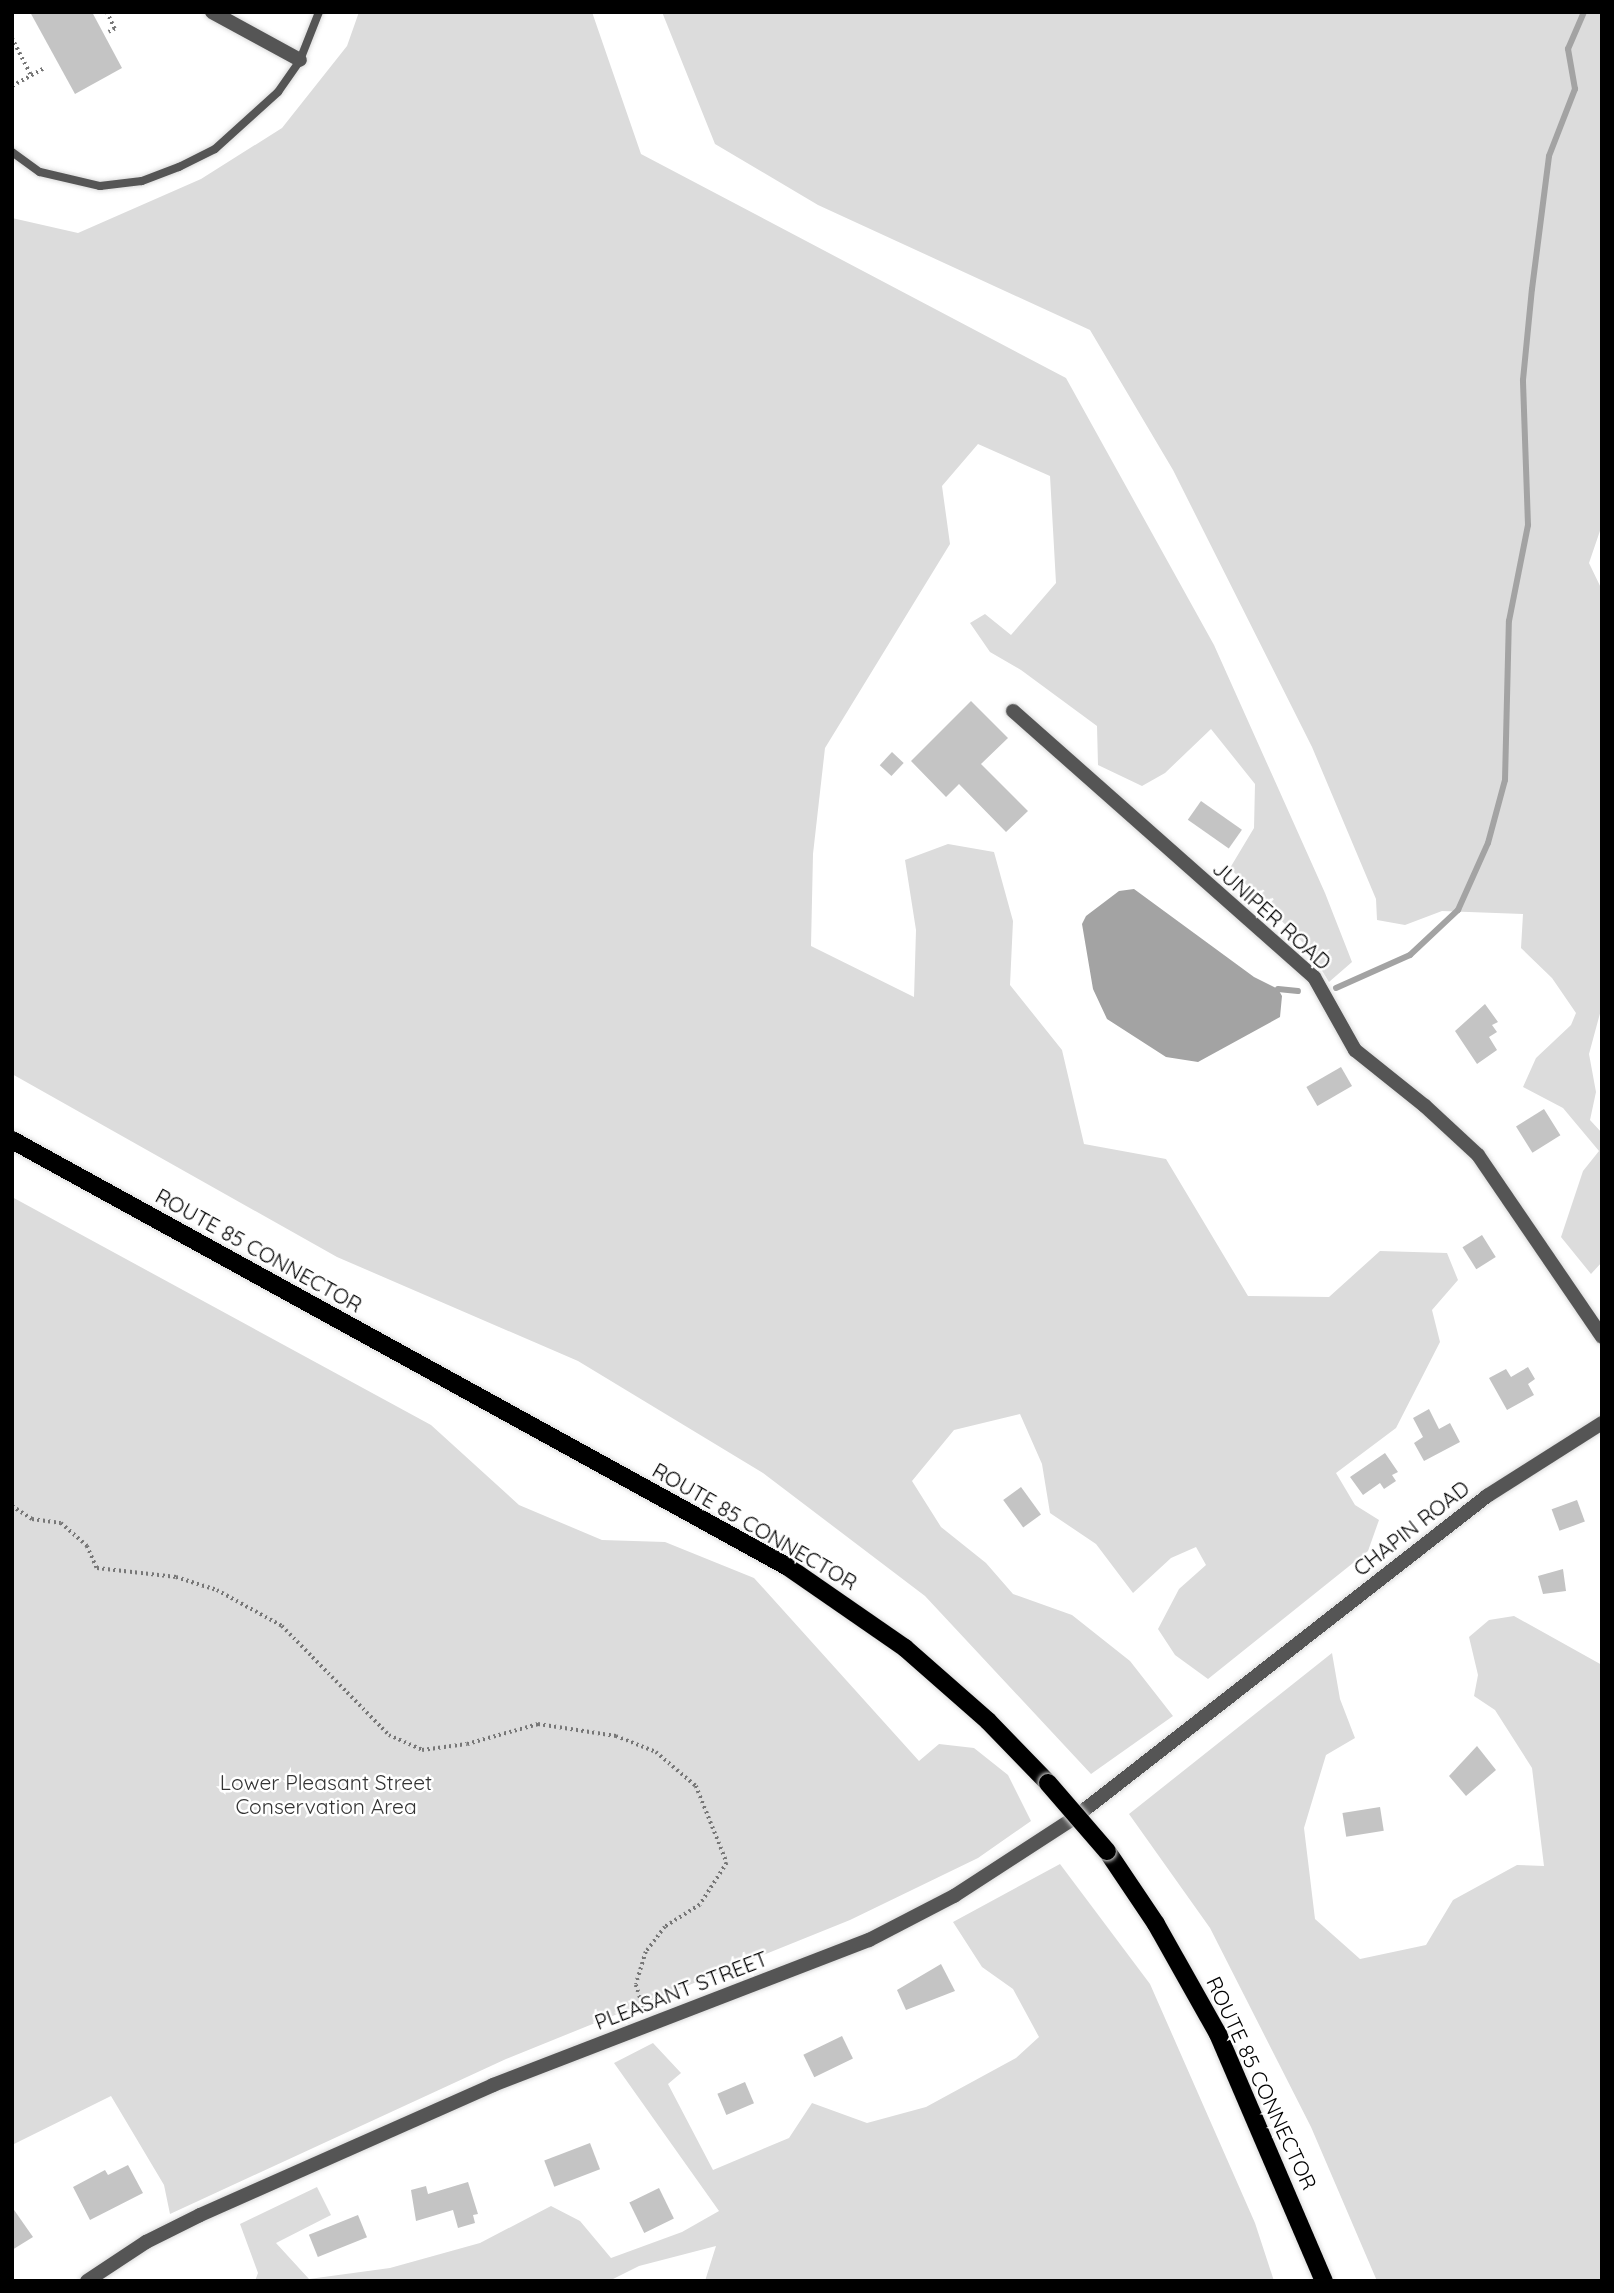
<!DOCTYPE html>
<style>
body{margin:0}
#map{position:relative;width:1614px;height:2293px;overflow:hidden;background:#fff;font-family:Quicksand,sans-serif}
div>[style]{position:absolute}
.green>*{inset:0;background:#dcdcdc}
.water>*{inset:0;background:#a3a3a3}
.stream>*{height:6px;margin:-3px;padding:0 3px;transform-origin:3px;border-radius:3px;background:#a3a3a3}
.building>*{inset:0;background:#c4c4c4;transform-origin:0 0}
.path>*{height:3.5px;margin-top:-1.75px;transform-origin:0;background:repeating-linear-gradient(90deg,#777 0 2px,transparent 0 5.5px)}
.roads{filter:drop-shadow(0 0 2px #dbdbdb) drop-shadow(0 0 2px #dbdbdb)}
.service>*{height:8px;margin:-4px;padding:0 4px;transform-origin:4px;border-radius:4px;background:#555}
.minor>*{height:14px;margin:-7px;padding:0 7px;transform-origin:7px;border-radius:7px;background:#555}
.tertiary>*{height:14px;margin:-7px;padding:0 7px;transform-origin:7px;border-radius:7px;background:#555}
.primary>*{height:18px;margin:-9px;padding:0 9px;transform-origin:9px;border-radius:9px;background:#000}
.bridges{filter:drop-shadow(0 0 2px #dbdbdb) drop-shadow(0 0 2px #dbdbdb)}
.primary-bridge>*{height:18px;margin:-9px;padding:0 9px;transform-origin:9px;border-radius:9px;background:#000}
span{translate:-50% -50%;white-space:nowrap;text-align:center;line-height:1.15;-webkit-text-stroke:5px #fff;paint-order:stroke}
.street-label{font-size:21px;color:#000}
.park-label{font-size:21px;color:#333}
.frame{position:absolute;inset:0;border:14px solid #000;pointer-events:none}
</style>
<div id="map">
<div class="green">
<i style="clip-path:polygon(359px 12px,592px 12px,641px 154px,1066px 378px,1214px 645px,1325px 893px,1352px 962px,1329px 982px,1308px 948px,1230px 868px,1254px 828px,1255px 784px,1211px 729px,1165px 773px,1142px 786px,1098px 765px,1097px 726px,1021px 670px,990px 652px,970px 623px,985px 614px,1011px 635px,1056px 583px,1050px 476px,978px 444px,942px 486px,950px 544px,825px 748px,813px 854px,811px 946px,914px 997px,916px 930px,905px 860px,948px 844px,994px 852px,1013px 921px,1010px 985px,1062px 1050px,1084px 1144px,1166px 1159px,1248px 1296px,1329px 1297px,1380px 1251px,1447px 1253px,1458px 1280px,1432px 1310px,1440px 1342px,1396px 1428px,1336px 1473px,1355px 1505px,1379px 1520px,1368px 1551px,1208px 1679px,1175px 1655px,1158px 1629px,1179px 1589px,1206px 1565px,1196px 1547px,1171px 1558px,1133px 1593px,1096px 1544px,1050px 1513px,1042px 1464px,1020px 1414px,954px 1430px,912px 1481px,941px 1527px,986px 1563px,1013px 1594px,1072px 1615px,1130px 1661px,1173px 1716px,1091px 1774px,925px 1596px,763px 1473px,578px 1361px,337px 1257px,12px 1074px,12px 218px,78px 233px,201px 179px,282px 128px,347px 46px)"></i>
<i style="clip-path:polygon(662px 12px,1602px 12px,1602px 525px,1589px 563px,1602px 590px,1602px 1006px,1589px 1054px,1596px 1092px,1590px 1120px,1602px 1133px,1602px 1262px,1591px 1274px,1561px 1237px,1583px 1171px,1599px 1151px,1563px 1108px,1523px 1087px,1536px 1058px,1571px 1025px,1576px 1013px,1552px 978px,1521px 948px,1523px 914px,1442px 911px,1405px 925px,1377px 920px,1376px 899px,1312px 747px,1173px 470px,1090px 330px,818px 205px,715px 144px)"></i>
<i style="clip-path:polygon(12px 1197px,431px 1425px,519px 1505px,602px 1540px,665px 1542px,754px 1578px,919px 1761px,939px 1744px,974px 1748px,1008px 1775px,1031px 1821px,978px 1858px,850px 1920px,506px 2059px,170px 2214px,164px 2185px,111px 2096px,12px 2145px)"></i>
<i style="clip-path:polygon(1514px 1616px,1602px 1665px,1602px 2281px,1377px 2281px,1311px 2127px,1210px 1928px,1129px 1814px,1332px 1653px,1340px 1699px,1355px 1738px,1326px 1755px,1304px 1828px,1315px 1919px,1360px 1959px,1426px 1945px,1453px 1900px,1517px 1865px,1544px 1866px,1532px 1768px,1495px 1710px,1474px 1696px,1478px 1675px,1469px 1637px,1489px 1620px)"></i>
<i style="clip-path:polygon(1060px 1864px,1150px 1984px,1255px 2223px,1274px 2281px,705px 2281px,716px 2246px,639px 2266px,609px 2281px,255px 2281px,258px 2273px,240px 2224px,317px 2187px,331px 2215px,276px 2243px,309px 2279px,390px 2268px,480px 2243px,551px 2206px,580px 2221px,611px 2258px,682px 2232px,719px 2211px,614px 2063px,653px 2043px,681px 2073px,668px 2084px,713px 2170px,789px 2138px,812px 2103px,867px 2123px,926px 2107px,1016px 2058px,1039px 2037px,1013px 1989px,982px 1967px,953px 1922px)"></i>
</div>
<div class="water">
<i style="clip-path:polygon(1134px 889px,1254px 977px,1278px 989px,1282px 996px,1280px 1017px,1198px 1062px,1166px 1057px,1107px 1019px,1093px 989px,1082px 924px,1086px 916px,1119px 891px)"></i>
</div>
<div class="stream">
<i style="left:1336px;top:988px;width:81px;rotate:-24deg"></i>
<i style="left:1410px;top:955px;width:66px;rotate:-43.2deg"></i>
<i style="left:1458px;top:910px;width:73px;rotate:-65.9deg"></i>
<i style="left:1488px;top:843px;width:65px;rotate:-74.9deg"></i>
<i style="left:1505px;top:780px;width:159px;rotate:-88.6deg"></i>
<i style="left:1509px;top:621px;width:98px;rotate:-78.8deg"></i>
<i style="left:1528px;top:525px;width:145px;rotate:-92deg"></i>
<i style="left:1523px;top:380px;width:91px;rotate:-84.4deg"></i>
<i style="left:1532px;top:289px;width:134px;rotate:-82.7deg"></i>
<i style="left:1549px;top:156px;width:72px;rotate:-68.8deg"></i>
<i style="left:1575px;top:89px;width:41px;rotate:-99.9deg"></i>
<i style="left:1568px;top:49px;width:40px;rotate:-66.6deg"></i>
<i style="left:1278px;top:989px;width:20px;rotate:6deg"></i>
</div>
<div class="building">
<i style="clip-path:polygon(30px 12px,92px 12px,122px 68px,75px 94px)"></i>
<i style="clip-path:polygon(971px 701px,1008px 738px,981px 764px,1028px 811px,1006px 832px,959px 784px,946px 797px,911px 761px)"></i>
<i style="left:892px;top:752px;width:16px;height:18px;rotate:43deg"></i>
<i style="left:1201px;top:801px;width:50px;height:23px;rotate:35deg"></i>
<i style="clip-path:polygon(1485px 1004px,1498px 1022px,1492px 1025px,1497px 1032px,1489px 1037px,1497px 1050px,1477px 1064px,1455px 1031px)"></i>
<i style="left:1341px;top:1067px;width:22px;height:40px;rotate:60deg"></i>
<i style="left:1544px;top:1109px;width:31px;height:33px;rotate:58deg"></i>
<i style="left:1482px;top:1235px;width:26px;height:23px;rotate:58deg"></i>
<i style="clip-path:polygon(1528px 1367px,1535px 1379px,1528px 1384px,1534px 1395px,1507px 1410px,1489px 1378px,1506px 1369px,1511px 1377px)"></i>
<i style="clip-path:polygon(1429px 1409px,1439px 1429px,1450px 1423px,1460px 1442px,1424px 1461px,1414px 1443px,1423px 1437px,1413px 1418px)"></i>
<i style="clip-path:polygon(1385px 1453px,1398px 1472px,1392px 1475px,1396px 1481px,1384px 1489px,1380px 1483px,1363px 1495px,1350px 1477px)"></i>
<i style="left:1021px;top:1487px;width:34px;height:22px;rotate:54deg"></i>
<i style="left:1577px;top:1500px;width:23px;height:27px;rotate:70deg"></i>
<i style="clip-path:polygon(1563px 1569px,1566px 1591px,1543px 1594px,1538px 1576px)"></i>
<i style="clip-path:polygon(1477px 1746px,1496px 1770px,1466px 1796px,1449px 1776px)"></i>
<i style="left:1380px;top:1807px;width:24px;height:38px;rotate:81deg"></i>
<i style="clip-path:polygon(941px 1964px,955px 1991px,906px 2010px,897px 1990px)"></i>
<i style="left:842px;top:2036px;width:25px;height:43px;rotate:64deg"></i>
<i style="left:745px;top:2082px;width:23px;height:30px;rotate:67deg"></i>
<i style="left:590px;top:2143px;width:28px;height:49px;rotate:69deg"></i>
<i style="clip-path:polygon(128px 2165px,143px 2193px,90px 2220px,73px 2187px,105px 2170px,108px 2175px)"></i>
<i style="clip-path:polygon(468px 2182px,478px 2214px,473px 2215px,475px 2223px,458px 2228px,453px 2210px,416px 2221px,411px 2190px,426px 2186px,428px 2194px)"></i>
<i style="left:659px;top:2188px;width:34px;height:33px;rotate:64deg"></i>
<i style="clip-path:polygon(12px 2207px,33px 2237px,12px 2250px)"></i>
<i style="left:358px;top:2215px;width:24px;height:53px;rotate:68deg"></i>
</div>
<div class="path">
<i style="left:107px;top:12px;width:19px;rotate:65deg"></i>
<i style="left:115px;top:29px;width:7px;rotate:153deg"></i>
<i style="left:12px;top:38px;width:42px;rotate:62.8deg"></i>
<i style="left:12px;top:86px;width:38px;rotate:-29deg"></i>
<i style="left:12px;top:1506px;width:24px;rotate:33deg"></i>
<i style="left:32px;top:1519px;width:29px;rotate:8deg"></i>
<i style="left:61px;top:1523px;width:35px;rotate:41deg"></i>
<i style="left:87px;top:1546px;width:24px;rotate:66deg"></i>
<i style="left:97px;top:1568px;width:80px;rotate:6.5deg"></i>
<i style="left:176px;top:1577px;width:43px;rotate:17.6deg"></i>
<i style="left:217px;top:1590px;width:74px;rotate:29deg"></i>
<i style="left:282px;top:1626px;width:153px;rotate:45.5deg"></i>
<i style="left:389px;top:1735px;width:36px;rotate:24deg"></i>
<i style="left:422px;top:1750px;width:45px;rotate:-7.6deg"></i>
<i style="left:467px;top:1744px;width:74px;rotate:-15.7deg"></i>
<i style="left:538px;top:1724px;width:79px;rotate:8.7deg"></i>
<i style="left:616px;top:1736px;width:43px;rotate:21.8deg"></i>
<i style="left:656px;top:1752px;width:52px;rotate:40.4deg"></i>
<i style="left:696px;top:1786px;width:83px;rotate:68.1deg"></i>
<i style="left:727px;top:1863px;width:50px;rotate:122.7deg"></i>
<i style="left:700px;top:1905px;width:41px;rotate:147.8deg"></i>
<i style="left:665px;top:1927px;width:31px;rotate:127deg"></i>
<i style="left:646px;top:1952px;width:34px;rotate:107deg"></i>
<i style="left:636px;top:1985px;width:28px;rotate:72deg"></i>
</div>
<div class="roads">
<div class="service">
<i style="left:12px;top:152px;width:34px;rotate:36deg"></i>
<i style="left:40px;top:172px;width:62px;rotate:13.1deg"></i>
<i style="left:100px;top:186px;width:42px;rotate:-6.8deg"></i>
<i style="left:142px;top:181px;width:40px;rotate:-21deg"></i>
<i style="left:179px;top:167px;width:40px;rotate:-26.6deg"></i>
<i style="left:215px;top:149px;width:85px;rotate:-42.1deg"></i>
<i style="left:278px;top:92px;width:39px;rotate:-55deg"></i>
<i style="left:300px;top:60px;width:52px;rotate:-68.4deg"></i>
</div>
<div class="minor">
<i style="left:212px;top:12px;width:100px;rotate:28.6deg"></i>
<i style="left:1013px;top:711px;width:402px;rotate:41.5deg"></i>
<i style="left:1314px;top:977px;width:84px;rotate:60.7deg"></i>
<i style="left:1355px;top:1050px;width:90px;rotate:38.7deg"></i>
<i style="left:1425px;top:1106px;width:72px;rotate:42.8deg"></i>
<i style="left:1478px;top:1155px;width:220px;rotate:55.7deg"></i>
</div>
<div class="tertiary">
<i style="left:87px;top:2281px;width:71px;rotate:-33.5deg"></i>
<i style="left:146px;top:2242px;width:60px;rotate:-26.6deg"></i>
<i style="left:200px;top:2215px;width:321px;rotate:-23.9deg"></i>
<i style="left:493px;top:2085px;width:403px;rotate:-21.1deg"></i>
<i style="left:869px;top:1940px;width:96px;rotate:-27.4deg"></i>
<i style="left:954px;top:1896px;width:143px;rotate:-33deg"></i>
<i style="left:1074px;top:1818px;width:524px;rotate:-37.94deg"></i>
<i style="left:1487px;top:1496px;width:136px;rotate:-32.4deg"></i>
</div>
<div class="primary">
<i style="left:12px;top:1140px;width:886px;rotate:28.82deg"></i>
<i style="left:788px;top:1567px;width:142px;rotate:34.7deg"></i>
<i style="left:905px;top:1648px;width:111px;rotate:41.3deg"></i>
<i style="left:988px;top:1721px;width:86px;rotate:45.9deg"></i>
<i style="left:1107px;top:1851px;width:88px;rotate:56.1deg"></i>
<i style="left:1156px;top:1924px;width:126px;rotate:60.6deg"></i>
<i style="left:1218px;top:2034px;width:269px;rotate:66.8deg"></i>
</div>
</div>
<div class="bridges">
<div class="primary-bridge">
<i style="left:1048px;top:1783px;width:90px;rotate:49.1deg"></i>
</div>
</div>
<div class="street-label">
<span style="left:1272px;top:915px;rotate:42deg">JUNIPER ROAD</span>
<span style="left:259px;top:1250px;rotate:29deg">ROUTE 85 CONNECTOR</span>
<span style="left:755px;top:1526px;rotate:30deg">ROUTE 85 CONNECTOR</span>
<span style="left:1411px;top:1528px;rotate:-38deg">CHAPIN ROAD</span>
<span style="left:681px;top:1990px;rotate:-21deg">PLEASANT STREET</span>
<span style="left:1262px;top:2083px;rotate:65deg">ROUTE 85 CONNECTOR</span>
</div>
<div class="park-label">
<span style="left:326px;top:1794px">Lower Pleasant Street<br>Conservation Area</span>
</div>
<div class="frame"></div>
</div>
